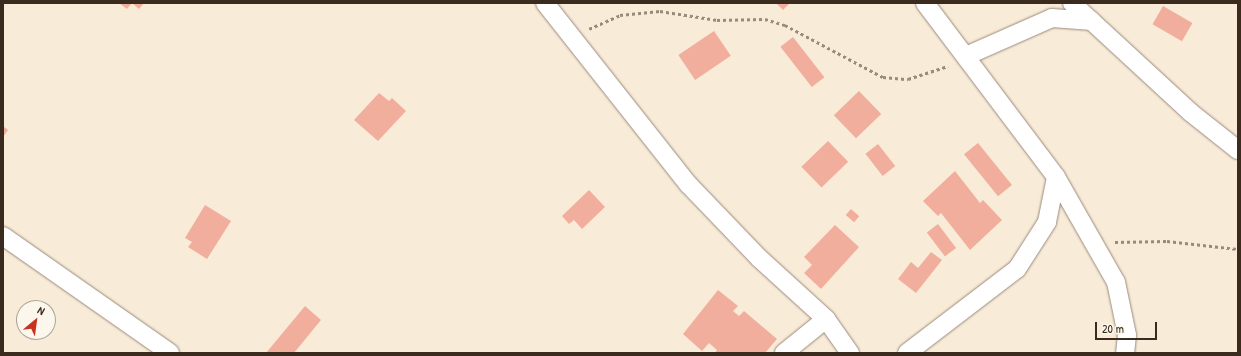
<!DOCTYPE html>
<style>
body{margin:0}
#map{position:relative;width:1241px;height:356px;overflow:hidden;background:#f8ebd8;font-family:"Patrick Hand",sans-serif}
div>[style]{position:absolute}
.building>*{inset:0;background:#f2ae9d;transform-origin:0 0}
.path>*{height:2.5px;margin-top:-1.25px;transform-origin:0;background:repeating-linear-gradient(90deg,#9a8a7b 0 3px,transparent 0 6px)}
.roads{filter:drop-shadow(0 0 1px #9a8a7b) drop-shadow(0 0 1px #9a8a7b)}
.minor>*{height:18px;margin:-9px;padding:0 9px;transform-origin:9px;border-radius:9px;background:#fff}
span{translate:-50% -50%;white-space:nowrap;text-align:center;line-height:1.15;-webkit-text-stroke:3.5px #fbf7ec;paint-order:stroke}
.frame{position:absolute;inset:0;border:4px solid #3b2a1e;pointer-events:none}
.north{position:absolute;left:16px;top:300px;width:40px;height:40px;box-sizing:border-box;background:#fbf7ec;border:1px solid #aea59a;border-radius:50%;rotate:29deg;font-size:11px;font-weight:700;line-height:16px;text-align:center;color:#3b2a1e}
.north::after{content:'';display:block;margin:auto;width:14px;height:18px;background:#c8321e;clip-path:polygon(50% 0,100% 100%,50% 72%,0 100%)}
.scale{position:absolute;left:1095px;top:322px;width:62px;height:18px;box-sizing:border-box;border:2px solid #3b2a1e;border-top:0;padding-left:5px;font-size:12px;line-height:14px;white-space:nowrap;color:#3b2a1e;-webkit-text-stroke:3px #fbf7ec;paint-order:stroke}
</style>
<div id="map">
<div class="building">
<i style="clip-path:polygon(119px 3px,144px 3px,139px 9px,132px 3px,127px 9px)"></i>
<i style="clip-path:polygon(776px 3px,790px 3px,783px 10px)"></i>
<i style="left:1163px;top:6px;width:34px;height:21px;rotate:30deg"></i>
<i style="left:714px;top:31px;width:30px;height:43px;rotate:56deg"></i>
<i style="left:793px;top:37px;width:51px;height:16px;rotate:52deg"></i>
<i style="left:859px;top:91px;width:32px;height:35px;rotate:46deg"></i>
<i style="clip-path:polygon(379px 93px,389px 101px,392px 98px,406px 111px,378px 141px,354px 120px)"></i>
<i style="clip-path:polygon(3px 126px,8px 130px,3px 137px)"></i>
<i style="left:828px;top:141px;width:29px;height:37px;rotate:46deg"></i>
<i style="left:978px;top:143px;width:54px;height:18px;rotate:51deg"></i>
<i style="left:878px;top:144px;width:28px;height:16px;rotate:52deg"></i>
<i style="clip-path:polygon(955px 171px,980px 203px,983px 200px,1002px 220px,970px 250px,941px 213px,938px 216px,923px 201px)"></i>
<i style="clip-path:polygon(589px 190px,605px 207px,582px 229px,574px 220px,569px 224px,562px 216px)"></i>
<i style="clip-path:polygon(205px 205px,231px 221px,207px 259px,188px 247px,192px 242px,185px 238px)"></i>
<i style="left:851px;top:209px;width:11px;height:8px;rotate:41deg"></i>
<i style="left:938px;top:224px;width:30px;height:14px;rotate:53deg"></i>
<i style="clip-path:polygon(835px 225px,859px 247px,821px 289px,804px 273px,812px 265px,804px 257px)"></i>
<i style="clip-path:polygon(931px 252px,942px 260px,916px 293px,898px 279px,911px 262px,918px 268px)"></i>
<i style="clip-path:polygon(718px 290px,738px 306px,733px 311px,739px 316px,744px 311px,777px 339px,765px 353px,715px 353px,717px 350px,709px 343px,702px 351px,683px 334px)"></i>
<i style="clip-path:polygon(305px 306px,321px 320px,294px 353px,266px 353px)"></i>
</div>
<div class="path">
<i style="left:589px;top:29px;width:34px;rotate:-24deg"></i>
<i style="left:620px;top:15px;width:40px;rotate:-5.7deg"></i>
<i style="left:660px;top:11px;width:58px;rotate:9deg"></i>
<i style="left:717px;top:20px;width:48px;rotate:-1.2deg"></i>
<i style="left:765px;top:19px;width:21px;rotate:17deg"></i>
<i style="left:785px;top:25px;width:111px;rotate:28deg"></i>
<i style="left:883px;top:77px;width:25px;rotate:5deg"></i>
<i style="left:908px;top:79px;width:42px;rotate:-18deg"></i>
<i style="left:1115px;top:242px;width:52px;rotate:-1.1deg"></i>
<i style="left:1167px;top:241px;width:71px;rotate:6.4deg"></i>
</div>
<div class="roads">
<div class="minor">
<i style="left:545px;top:3px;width:231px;rotate:51.7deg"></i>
<i style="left:688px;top:184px;width:103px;rotate:46.2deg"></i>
<i style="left:759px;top:258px;width:91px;rotate:42.3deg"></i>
<i style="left:826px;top:319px;width:42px;rotate:54.8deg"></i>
<i style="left:925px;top:3px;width:218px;rotate:53deg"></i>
<i style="left:1056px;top:177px;width:121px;rotate:60.3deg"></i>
<i style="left:1116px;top:282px;width:54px;rotate:78.3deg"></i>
<i style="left:1127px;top:335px;width:18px;rotate:96deg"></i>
<i style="left:1072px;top:3px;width:161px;rotate:42.7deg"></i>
<i style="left:1190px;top:112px;width:61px;rotate:38.4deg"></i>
<i style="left:966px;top:56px;width:94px;rotate:-23.8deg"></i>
<i style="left:1052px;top:18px;width:40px;rotate:4.3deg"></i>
<i style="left:3px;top:236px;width:204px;rotate:35deg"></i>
<i style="left:784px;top:353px;width:54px;rotate:-39deg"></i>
<i style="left:907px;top:353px;width:138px;rotate:-37.4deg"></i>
<i style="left:1017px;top:269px;width:56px;rotate:-57.4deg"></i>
<i style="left:1047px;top:222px;width:46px;rotate:-78.7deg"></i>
</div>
</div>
<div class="frame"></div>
<div class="north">N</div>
<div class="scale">20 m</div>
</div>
